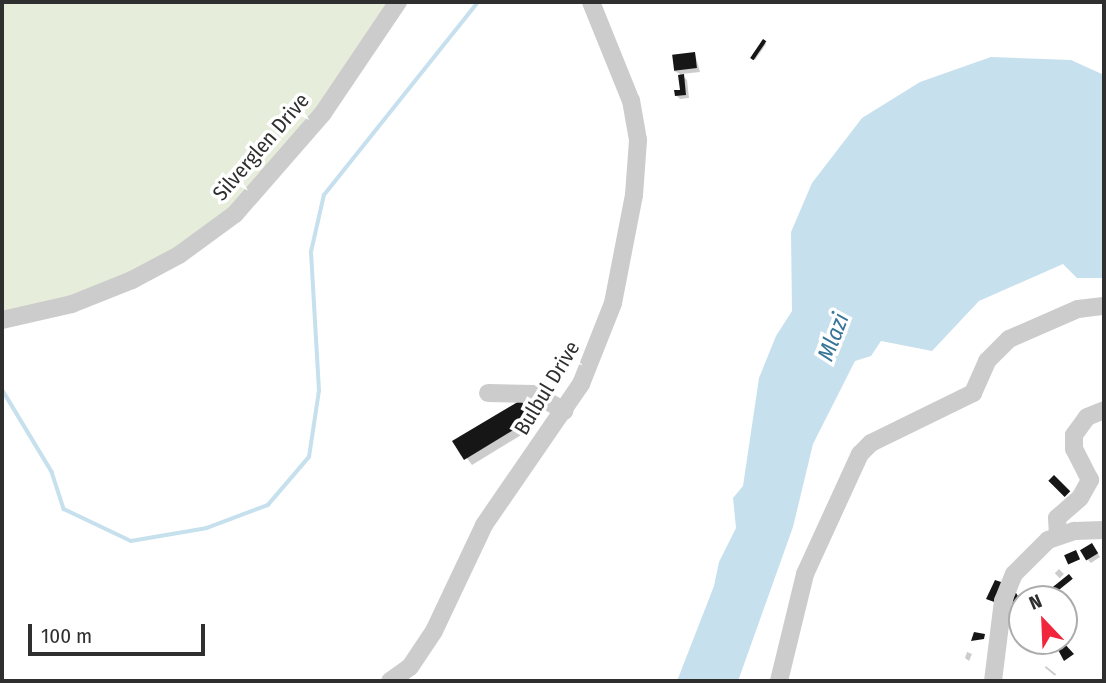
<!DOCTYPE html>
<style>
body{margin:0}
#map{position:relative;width:1106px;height:683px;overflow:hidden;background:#fff;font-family:"Fira Sans Condensed",sans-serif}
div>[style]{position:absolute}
.green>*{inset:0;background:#e6eddb}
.water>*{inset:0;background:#c6e0ee}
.shadow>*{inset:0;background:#0003;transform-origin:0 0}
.stream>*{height:3.5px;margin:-1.75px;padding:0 1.75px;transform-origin:1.75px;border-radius:1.75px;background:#c6e0ee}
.building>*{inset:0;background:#161616;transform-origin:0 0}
.minor>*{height:18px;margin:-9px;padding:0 9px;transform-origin:9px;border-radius:9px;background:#ccc}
span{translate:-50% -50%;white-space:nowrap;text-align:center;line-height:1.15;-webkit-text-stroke:7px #fff;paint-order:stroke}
.street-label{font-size:21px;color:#2f2f2f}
.water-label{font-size:23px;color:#377597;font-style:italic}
.frame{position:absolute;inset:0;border:4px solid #2f2f2f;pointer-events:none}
.north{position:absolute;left:1008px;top:585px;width:70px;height:70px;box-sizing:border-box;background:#fff;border:2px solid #acacac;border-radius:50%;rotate:337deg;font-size:19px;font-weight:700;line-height:28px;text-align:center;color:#2f2f2f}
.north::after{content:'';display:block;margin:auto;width:24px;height:32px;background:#f1253c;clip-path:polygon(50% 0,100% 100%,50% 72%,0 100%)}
.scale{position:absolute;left:28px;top:624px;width:177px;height:32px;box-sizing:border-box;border:4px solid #2f2f2f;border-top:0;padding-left:9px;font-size:21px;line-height:24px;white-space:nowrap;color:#2f2f2f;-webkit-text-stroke:5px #fff;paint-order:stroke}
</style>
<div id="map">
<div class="green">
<i style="clip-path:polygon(2px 2px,397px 2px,255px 193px,150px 270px,2px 318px)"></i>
</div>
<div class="water">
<i style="clip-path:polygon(991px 57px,1071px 60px,1104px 75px,1104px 278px,1077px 278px,1063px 264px,979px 301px,932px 351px,881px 341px,871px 356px,855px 361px,813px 444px,793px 527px,738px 681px,677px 681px,714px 586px,719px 562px,736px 528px,733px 498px,743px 486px,759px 378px,776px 336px,792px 311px,791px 232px,812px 183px,862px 118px,920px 82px)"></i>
</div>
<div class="shadow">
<i style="clip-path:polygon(763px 41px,766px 44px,755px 60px,753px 59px)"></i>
<i style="clip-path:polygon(695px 54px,700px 72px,681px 74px,687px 80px,689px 98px,680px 99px,676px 95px,681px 91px,680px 74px,674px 71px)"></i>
<i style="clip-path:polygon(520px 402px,534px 420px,531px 429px,472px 465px,455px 442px)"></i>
<i style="clip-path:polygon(1095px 549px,1100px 557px,1091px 563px,1088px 560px)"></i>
<i style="left:1059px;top:569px;width:7px;height:6px;rotate:45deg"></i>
<i style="clip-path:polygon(1049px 590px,1054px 595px,1050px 598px,1046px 593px)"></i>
<i style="clip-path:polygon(1016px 594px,1023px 599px,1020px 620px,1012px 614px)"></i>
<i style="clip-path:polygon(1024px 641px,1035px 641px,1029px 646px)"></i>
<i style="clip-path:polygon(967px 652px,972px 654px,969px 661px,965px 658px)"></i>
<i style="left:1046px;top:666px;width:13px;height:2px;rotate:39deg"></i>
</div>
<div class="stream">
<i style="left:2px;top:389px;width:97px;rotate:58.9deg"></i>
<i style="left:52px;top:472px;width:39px;rotate:72deg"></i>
<i style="left:64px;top:509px;width:74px;rotate:25.5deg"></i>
<i style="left:131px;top:541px;width:77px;rotate:-9.7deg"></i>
<i style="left:207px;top:528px;width:65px;rotate:-20.7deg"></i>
<i style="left:268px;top:505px;width:63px;rotate:-49.5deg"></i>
<i style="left:309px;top:457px;width:67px;rotate:-81.4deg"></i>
<i style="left:319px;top:391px;width:139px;rotate:-93.3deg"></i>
<i style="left:311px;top:252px;width:58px;rotate:-77.2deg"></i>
<i style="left:324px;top:195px;width:247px;rotate:-51.4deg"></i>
</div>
<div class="building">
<i style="left:763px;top:39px;width:4px;height:23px;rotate:34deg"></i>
<i style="left:695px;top:52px;width:16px;height:23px;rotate:83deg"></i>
<i style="clip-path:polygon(684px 74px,686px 95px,675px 96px,674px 90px,680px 90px,678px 75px)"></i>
<i style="clip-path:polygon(521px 400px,528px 412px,525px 423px,464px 460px,452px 441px)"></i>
<i style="left:1054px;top:475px;width:23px;height:8px;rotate:45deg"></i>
<i style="left:1092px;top:543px;width:12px;height:14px;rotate:59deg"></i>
<i style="left:1076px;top:550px;width:10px;height:13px;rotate:66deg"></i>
<i style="left:1069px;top:574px;width:6px;height:22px;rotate:51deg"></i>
<i style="clip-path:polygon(995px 580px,1004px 583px,997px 603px,986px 599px)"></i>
<i style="clip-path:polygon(1032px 587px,1043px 595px,1040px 599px,1028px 593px)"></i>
<i style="clip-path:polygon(1015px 591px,1022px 604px,1022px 613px,1019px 611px,1016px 617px,1010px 615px)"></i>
<i style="clip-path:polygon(974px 632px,985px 634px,984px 639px,971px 641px)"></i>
<i style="clip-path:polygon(1062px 641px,1074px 654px,1064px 661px,1056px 646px)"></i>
</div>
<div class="minor">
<i style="left:2px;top:320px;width:72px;rotate:-12.9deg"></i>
<i style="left:72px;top:304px;width:65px;rotate:-21.8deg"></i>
<i style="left:132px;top:280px;width:53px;rotate:-28deg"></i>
<i style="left:179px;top:255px;width:69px;rotate:-36.2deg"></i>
<i style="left:235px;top:214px;width:134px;rotate:-48.9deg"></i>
<i style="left:323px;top:113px;width:134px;rotate:-56deg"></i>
<i style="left:488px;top:393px;width:47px;rotate:1.2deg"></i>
<i style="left:535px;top:394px;width:34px;rotate:30deg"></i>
<i style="left:1058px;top:536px;width:18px;rotate:-93deg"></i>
<i style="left:1057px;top:518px;width:30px;rotate:-41deg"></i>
<i style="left:1080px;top:498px;width:21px;rotate:-61deg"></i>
<i style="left:1090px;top:480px;width:35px;rotate:-117deg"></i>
<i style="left:1074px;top:449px;width:14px;rotate:-90deg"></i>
<i style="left:1074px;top:435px;width:22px;rotate:-54deg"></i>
<i style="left:1087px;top:417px;width:18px;rotate:-22deg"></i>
<i style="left:390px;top:681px;width:24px;rotate:-35deg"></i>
<i style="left:410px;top:667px;width:43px;rotate:-56.3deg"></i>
<i style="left:434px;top:631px;width:117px;rotate:-64.7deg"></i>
<i style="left:484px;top:525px;width:171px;rotate:-55.5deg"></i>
<i style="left:581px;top:384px;width:87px;rotate:-68.4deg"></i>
<i style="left:613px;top:303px;width:110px;rotate:-79deg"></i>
<i style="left:634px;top:195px;width:55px;rotate:-85.8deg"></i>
<i style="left:638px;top:140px;width:40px;rotate:-100deg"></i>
<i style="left:631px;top:101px;width:107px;rotate:-112deg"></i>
<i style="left:779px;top:681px;width:110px;rotate:-76.3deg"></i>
<i style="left:805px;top:574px;width:132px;rotate:-65.4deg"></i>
<i style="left:860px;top:454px;width:16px;rotate:-45deg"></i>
<i style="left:871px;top:443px;width:114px;rotate:-26.1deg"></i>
<i style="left:973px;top:393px;width:35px;rotate:-66deg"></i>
<i style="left:987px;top:361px;width:31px;rotate:-45deg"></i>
<i style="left:1009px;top:339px;width:75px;rotate:-23.5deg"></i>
<i style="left:1078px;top:309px;width:26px;rotate:-7deg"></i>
<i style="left:993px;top:681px;width:81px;rotate:-82.9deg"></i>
<i style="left:1003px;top:601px;width:29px;rotate:-68deg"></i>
<i style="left:1014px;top:574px;width:48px;rotate:-45deg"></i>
<i style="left:1048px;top:540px;width:28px;rotate:-19deg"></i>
<i style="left:1074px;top:531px;width:30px;rotate:-2deg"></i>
</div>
<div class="street-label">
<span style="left:261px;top:147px;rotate:-49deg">Silverglen Drive</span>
<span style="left:547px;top:388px;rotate:-59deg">Bulbul Drive</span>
</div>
<div class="water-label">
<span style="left:833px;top:337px;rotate:-69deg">Mlazi</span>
</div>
<div class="frame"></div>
<div class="north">N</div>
<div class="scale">100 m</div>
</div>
